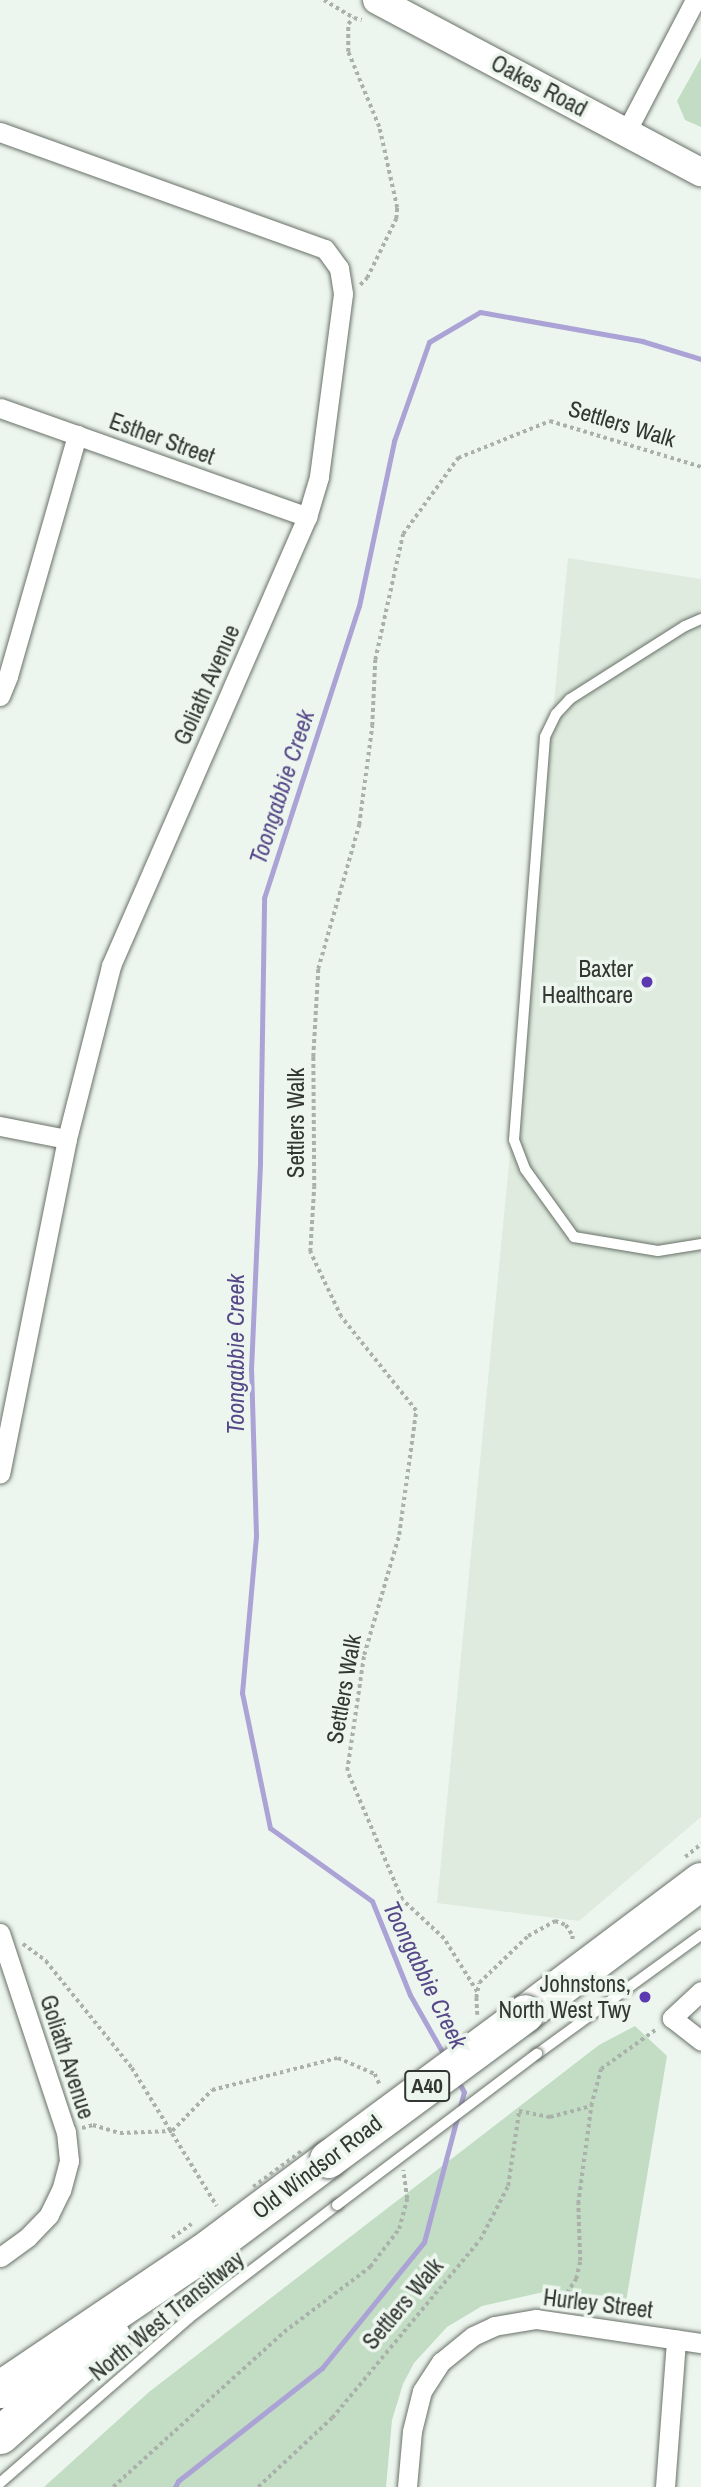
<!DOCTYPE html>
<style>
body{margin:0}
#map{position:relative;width:701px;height:2487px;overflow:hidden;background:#edf6ee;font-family:"Archivo Narrow",sans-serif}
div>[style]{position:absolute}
.built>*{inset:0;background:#deebde}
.green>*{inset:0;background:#c2ddc3}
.stream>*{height:5px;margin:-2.5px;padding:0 2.5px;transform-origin:2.5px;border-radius:2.5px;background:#aba3d5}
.path>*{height:3.5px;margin-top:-1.75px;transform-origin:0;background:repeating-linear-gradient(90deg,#aab1ab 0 3.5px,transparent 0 7px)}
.roads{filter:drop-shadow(0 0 2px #697169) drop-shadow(0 0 2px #697169)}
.lane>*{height:10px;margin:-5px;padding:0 5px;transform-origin:5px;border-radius:5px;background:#fff}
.street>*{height:19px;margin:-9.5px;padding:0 9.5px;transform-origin:9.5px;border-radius:9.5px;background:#fff}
.secondary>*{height:28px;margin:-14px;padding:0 14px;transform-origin:14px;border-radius:14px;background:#fff}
.highway>*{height:37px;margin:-18.5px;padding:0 18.5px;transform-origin:18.5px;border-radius:18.5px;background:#fff}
.path-bridge>*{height:3.5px;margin-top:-1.75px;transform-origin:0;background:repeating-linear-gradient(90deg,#aab1ab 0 3.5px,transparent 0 7px)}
.bridges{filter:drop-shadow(0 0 2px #697169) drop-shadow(0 0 2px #697169)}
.lane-bridge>*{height:10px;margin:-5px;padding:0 5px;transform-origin:5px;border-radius:5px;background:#fff}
.highway-bridge>*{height:37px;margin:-18.5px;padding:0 18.5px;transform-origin:18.5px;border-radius:18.5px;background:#fff}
.dots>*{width:19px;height:19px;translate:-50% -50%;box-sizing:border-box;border:4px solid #edf6ee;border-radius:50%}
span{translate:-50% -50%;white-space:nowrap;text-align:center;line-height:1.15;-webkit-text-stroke:7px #edf6ee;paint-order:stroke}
.shield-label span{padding:2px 5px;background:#edf6ee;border:2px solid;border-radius:5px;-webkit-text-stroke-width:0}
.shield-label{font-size:21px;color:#333733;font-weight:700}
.street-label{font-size:23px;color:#333733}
.poi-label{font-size:23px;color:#333733}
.right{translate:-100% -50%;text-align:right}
.water-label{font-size:24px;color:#574989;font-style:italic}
</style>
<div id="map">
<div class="built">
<i style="clip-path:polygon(568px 558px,701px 579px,701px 1817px,579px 1921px,437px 1903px)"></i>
</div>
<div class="green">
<i style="clip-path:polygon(701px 58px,701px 127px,685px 120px,677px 101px)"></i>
<i style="clip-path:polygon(635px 2026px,667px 2056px,626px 2302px,548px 2291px,482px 2306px,447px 2327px,414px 2363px,403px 2384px,392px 2420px,386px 2487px,44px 2487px,149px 2392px,599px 2045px)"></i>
</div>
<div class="stream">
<i style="left:444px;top:2055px;width:69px;rotate:-119.5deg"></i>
<i style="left:410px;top:1995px;width:101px;rotate:-112deg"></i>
<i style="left:372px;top:1901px;width:125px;rotate:-144.4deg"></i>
<i style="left:270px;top:1828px;width:138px;rotate:-101.7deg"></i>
<i style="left:242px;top:1693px;width:159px;rotate:-84.9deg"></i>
<i style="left:256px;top:1535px;width:165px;rotate:-91.7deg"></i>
<i style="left:251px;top:1370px;width:209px;rotate:-87.5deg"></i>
<i style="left:260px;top:1161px;width:263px;rotate:-89.1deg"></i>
<i style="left:264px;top:898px;width:307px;rotate:-72deg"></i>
<i style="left:359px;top:606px;width:169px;rotate:-78deg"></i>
<i style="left:394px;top:441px;width:105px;rotate:-70.5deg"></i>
<i style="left:429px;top:342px;width:59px;rotate:-30.5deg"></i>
<i style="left:480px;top:312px;width:165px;rotate:10.1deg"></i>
<i style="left:642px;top:341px;width:62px;rotate:17deg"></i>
<i style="left:175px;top:2487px;width:7px;rotate:-63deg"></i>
<i style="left:178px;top:2481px;width:183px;rotate:-38.1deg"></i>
<i style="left:322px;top:2368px;width:162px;rotate:-51deg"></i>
<i style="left:424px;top:2242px;width:155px;rotate:-75.1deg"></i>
<i style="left:464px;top:2092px;width:15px;rotate:-118deg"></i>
</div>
<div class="path">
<i style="left:324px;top:0;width:35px;rotate:31deg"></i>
<i style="left:360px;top:285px;width:10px;rotate:-45deg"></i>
<i style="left:367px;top:278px;width:66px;rotate:-63.8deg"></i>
<i style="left:396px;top:219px;width:11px;rotate:-85deg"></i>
<i style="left:397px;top:208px;width:83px;rotate:-102.5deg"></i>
<i style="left:379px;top:127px;width:81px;rotate:-112.5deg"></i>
<i style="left:348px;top:52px;width:28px;rotate:-90deg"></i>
<i style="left:348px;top:24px;width:8px;rotate:-45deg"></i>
<i style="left:354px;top:18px;width:8px;rotate:14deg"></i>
<i style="left:685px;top:1857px;width:21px;rotate:-39deg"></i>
<i style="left:23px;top:1944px;width:29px;rotate:36deg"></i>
<i style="left:46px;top:1961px;width:137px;rotate:51.2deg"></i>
<i style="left:132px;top:2068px;width:162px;rotate:58.4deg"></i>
<i style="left:477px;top:1992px;width:62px;rotate:-121.9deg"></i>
<i style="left:444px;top:1939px;width:57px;rotate:-137.1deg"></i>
<i style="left:402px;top:1900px;width:140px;rotate:-113.1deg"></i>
<i style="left:347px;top:1771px;width:117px;rotate:-81.7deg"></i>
<i style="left:364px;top:1655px;width:125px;rotate:-73.7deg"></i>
<i style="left:399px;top:1535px;width:125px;rotate:-82.2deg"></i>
<i style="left:416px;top:1411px;width:120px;rotate:-128.6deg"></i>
<i style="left:341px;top:1317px;width:72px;rotate:-115.5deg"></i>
<i style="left:310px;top:1252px;width:65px;rotate:-86.5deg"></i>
<i style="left:314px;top:1187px;width:130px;rotate:-90.4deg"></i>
<i style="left:313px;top:1057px;width:88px;rotate:-86.7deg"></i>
<i style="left:318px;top:969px;width:150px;rotate:-74.1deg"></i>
<i style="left:359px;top:825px;width:100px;rotate:-82.5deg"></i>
<i style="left:372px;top:726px;width:66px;rotate:-87.4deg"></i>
<i style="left:375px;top:660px;width:129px;rotate:-77.5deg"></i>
<i style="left:403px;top:534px;width:94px;rotate:-54.1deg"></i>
<i style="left:458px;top:458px;width:99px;rotate:-21.9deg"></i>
<i style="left:550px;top:421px;width:158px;rotate:16.9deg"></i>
<i style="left:477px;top:2015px;width:17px;rotate:-93deg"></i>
<i style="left:476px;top:1998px;width:15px;rotate:-79deg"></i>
<i style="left:479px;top:1983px;width:68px;rotate:-43.8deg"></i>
<i style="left:528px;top:1936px;width:31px;rotate:-29deg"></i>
<i style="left:555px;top:1921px;width:12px;rotate:20deg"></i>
<i style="left:566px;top:1925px;width:13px;rotate:58deg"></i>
<i style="left:573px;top:1936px;width:6px;rotate:99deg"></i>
<i style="left:82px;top:2128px;width:11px;rotate:-15deg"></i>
<i style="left:93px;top:2125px;width:28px;rotate:17deg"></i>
<i style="left:120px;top:2133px;width:52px;rotate:-2.2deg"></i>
<i style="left:172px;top:2131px;width:57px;rotate:-45.7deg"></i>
<i style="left:212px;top:2090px;width:130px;rotate:-14.3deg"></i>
<i style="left:338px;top:2058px;width:40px;rotate:23.4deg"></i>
<i style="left:375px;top:2074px;width:12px;rotate:66deg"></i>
<i style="left:172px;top:2238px;width:24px;rotate:-36deg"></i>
<i style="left:549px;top:2301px;width:14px;rotate:-8deg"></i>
<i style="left:563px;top:2299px;width:24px;rotate:-57deg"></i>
<i style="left:576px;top:2279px;width:18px;rotate:-77deg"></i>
<i style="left:580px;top:2261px;width:57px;rotate:-92deg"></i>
<i style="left:578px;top:2204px;width:99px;rotate:-82.4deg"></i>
<i style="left:591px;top:2106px;width:38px;rotate:-75deg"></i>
<i style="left:601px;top:2069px;width:70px;rotate:-35.7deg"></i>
<i style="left:113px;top:2487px;width:231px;rotate:-42.2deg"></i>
<i style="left:284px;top:2332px;width:108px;rotate:-37.1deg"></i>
<i style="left:370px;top:2267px;width:48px;rotate:-52.7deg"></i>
<i style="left:399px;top:2229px;width:31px;rotate:-75deg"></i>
<i style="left:407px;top:2199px;width:29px;rotate:-98deg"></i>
<i style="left:258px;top:2487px;width:101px;rotate:-43deg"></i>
<i style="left:332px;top:2418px;width:231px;rotate:-50.3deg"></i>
<i style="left:480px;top:2240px;width:61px;rotate:-62.6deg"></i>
<i style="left:508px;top:2186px;width:76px;rotate:-81.7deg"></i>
<i style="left:519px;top:2111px;width:32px;rotate:11deg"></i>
<i style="left:550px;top:2117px;width:42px;rotate:-15deg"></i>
</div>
<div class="roads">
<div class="lane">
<i style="left:701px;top:619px;width:17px;rotate:156deg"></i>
<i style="left:685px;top:626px;width:136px;rotate:147.6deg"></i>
<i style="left:570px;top:699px;width:21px;rotate:133deg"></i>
<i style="left:556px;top:714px;width:25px;rotate:116deg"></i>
<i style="left:545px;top:737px;width:404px;rotate:94.4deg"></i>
<i style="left:514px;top:1140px;width:31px;rotate:69deg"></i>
<i style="left:525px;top:1169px;width:84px;rotate:54.2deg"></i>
<i style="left:574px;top:1237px;width:85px;rotate:9.5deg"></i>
<i style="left:658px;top:1251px;width:44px;rotate:-9.2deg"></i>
<i style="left:537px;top:2054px;width:203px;rotate:-36deg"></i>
<i style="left:0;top:2483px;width:251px;rotate:-41.1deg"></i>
<i style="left:189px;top:2318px;width:186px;rotate:-37.4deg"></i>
</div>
<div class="street">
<i style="left:0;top:132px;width:345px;rotate:19.8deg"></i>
<i style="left:325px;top:249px;width:24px;rotate:54deg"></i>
<i style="left:339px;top:268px;width:26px;rotate:81deg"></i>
<i style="left:343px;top:294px;width:185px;rotate:97.5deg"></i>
<i style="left:319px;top:477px;width:42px;rotate:106.7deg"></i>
<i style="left:307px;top:517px;width:490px;rotate:113.6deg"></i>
<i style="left:111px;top:966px;width:179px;rotate:104.3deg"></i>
<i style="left:67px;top:1139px;width:341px;rotate:101.3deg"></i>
<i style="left:626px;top:132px;width:149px;rotate:-62.4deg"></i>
<i style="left:0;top:408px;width:326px;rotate:19.5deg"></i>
<i style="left:0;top:696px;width:22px;rotate:-68deg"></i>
<i style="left:8px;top:676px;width:251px;rotate:-74deg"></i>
<i style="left:0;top:1126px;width:68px;rotate:11deg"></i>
<i style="left:0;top:1933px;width:210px;rotate:71.7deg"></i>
<i style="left:66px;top:2132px;width:29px;rotate:84deg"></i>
<i style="left:69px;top:2161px;width:30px;rotate:105deg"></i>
<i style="left:61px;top:2190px;width:28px;rotate:116deg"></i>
<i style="left:49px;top:2215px;width:30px;rotate:134deg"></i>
<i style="left:28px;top:2237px;width:34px;rotate:144deg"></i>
<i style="left:701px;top:1991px;width:40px;rotate:137deg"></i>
<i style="left:672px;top:2018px;width:37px;rotate:38deg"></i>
<i style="left:407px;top:2487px;width:56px;rotate:-84.9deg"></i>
<i style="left:412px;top:2431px;width:41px;rotate:-76deg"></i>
<i style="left:422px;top:2391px;width:35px;rotate:-57deg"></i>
<i style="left:441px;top:2362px;width:41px;rotate:-39.1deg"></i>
<i style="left:473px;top:2336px;width:23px;rotate:-25deg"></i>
<i style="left:494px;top:2326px;width:43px;rotate:-9.5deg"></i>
<i style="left:536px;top:2319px;width:167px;rotate:8.3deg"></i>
<i style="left:665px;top:2487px;width:148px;rotate:-85.7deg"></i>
</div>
<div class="secondary">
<i style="left:377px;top:0;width:367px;rotate:28deg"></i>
</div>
<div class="highway">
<i style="left:525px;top:2013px;width:220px;rotate:-36.9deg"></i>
<i style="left:0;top:2389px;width:244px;rotate:-34deg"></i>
<i style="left:202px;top:2253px;width:157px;rotate:-36.7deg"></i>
<i style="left:0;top:2435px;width:149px;rotate:-41.7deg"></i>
</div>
</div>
<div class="path-bridge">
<i style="left:253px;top:2187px;width:62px;rotate:-36.5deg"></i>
</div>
<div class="bridges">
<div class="lane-bridge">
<i style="left:337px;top:2205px;width:251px;rotate:-37.1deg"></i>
</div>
<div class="highway-bridge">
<i style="left:328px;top:2159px;width:245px;rotate:-36.5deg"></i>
</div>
</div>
<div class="dots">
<i style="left:647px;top:982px;background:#5d39b1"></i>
<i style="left:645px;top:1997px;background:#5d39b1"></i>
</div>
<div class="shield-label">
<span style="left:427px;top:2086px">A40</span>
</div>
<div class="street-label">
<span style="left:539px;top:86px;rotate:28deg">Oakes Road</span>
<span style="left:622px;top:424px;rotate:17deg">Settlers Walk</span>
<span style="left:162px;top:439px;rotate:20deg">Esther Street</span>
<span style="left:207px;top:685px;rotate:-66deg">Goliath Avenue</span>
<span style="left:296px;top:1123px;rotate:-90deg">Settlers Walk</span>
<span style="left:344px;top:1689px;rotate:-80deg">Settlers Walk</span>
<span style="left:67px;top:2057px;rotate:72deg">Goliath Avenue</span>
<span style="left:317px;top:2167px;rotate:-37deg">Old Windsor Road</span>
<span style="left:403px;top:2304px;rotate:-50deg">Settlers Walk</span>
<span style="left:598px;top:2304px;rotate:7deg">Hurley Street</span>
<span style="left:167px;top:2316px;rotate:-39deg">North West Transitway</span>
</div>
<div class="poi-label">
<span class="right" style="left:633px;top:982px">Baxter<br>Healthcare</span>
<span class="right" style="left:631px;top:1997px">Johnstons,<br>North West Twy</span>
</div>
<div class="water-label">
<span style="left:282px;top:787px;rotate:-72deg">Toongabbie Creek</span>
<span style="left:236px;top:1354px;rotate:-90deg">Toongabbie Creek</span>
<span style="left:425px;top:1975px;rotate:64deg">Toongabbie Creek</span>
</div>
</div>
